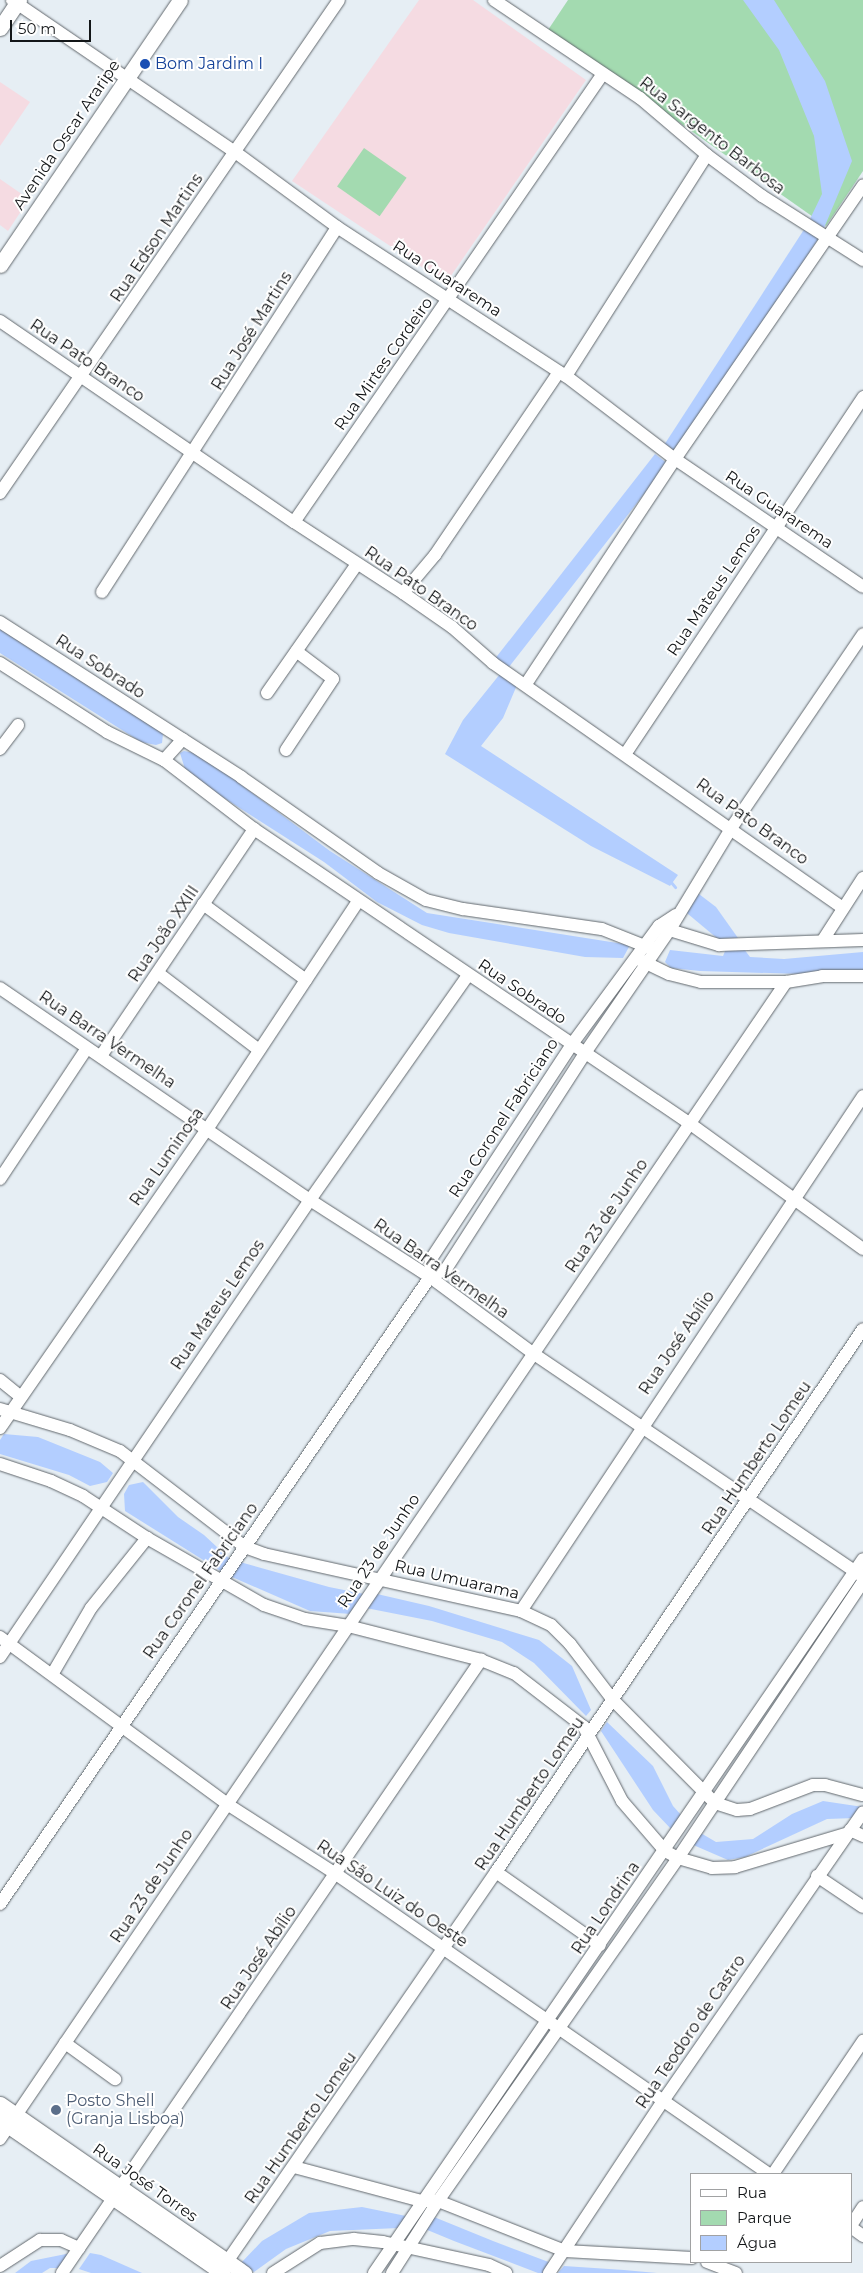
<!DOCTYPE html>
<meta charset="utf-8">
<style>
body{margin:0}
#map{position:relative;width:863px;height:2273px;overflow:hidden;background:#e6eef4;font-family:Montserrat,sans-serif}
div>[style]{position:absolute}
.education>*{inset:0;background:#f5dbe2}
.green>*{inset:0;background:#a3dab0;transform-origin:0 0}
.water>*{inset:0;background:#b3ceff;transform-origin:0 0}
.stream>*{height:3px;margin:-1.5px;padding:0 1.5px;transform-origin:1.5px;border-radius:1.5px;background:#b3ceff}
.roads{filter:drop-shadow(0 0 1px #62686d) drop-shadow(0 0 1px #62686d)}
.minor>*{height:12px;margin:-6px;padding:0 6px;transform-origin:6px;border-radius:6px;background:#fff}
.tertiary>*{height:15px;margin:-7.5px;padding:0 7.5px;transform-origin:7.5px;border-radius:7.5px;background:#fff}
.dots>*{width:14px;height:14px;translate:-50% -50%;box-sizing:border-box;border:2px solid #fff;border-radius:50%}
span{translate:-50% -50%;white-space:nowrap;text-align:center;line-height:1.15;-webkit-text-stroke:4px #fff;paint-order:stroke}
.transit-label{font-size:16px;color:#164399}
.left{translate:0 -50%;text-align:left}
.street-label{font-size:16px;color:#131618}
.service-label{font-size:16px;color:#4e5e75}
.legend{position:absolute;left:690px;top:2173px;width:162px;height:90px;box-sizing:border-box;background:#fff;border:1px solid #a1a2a3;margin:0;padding:6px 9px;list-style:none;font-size:15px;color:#131618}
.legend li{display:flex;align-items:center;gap:10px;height:25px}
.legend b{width:25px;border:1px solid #a1a2a3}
.scale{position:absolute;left:10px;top:20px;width:81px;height:22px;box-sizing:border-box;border:2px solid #131618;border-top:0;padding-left:6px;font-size:15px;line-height:18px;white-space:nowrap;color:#131618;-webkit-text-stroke:4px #fff;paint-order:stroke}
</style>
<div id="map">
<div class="education">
<i style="clip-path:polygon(419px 0,473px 0,586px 80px,446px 283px,292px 181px)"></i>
<i style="clip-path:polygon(0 82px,30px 102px,0 146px)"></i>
<i style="clip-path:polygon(0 179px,29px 199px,8px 231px,0 225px)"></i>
</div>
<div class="green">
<i style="clip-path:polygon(568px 0,863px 0,863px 171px,826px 226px,548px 30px)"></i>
<i style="left:364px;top:148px;width:52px;height:47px;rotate:35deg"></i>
</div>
<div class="water">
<i style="clip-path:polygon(743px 0,774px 0,825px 81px,852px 161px,824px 228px,810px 219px,822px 194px,814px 136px,779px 50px)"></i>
<i style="left:805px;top:228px;width:17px;height:262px;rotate:33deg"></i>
<i style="left:655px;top:454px;width:16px;height:259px;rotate:38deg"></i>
<i style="clip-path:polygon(0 629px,157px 729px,163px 734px,162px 743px,156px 745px,141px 742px,0 653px)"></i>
<i style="clip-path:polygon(500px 674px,517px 685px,503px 718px,481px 746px,678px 875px,670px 886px,591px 846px,445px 754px,463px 720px)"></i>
<i style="clip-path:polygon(184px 751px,200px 754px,330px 851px,427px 913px,630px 945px,623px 958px,585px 957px,449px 933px,422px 925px,377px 902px,324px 862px,221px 796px,185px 769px,180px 753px)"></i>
<i style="clip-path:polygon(695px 891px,716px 907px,738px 938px,718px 939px,682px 909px)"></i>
<i style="clip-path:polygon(726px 949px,744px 949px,750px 957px,784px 959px,863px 952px,863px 970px,802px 974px,700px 971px,671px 968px,665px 962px,670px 950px,723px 956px)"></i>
<i style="clip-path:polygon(4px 1434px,38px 1437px,100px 1462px,113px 1473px,107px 1482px,90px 1486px,69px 1475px,0 1454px,0 1440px)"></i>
<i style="clip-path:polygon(143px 1482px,178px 1517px,204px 1535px,231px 1560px,224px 1573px,125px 1511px,124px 1494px,129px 1485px)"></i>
<i style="clip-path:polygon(240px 1562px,329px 1587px,364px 1594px,351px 1614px,310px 1611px,232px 1577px)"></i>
<i style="clip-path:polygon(377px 1594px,429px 1606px,539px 1640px,572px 1666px,591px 1710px,586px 1716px,534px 1663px,502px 1642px,432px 1621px,366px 1608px)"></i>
<i style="clip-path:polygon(607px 1722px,653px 1766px,673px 1806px,682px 1816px,672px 1830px,653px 1810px,601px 1731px)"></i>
<i style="clip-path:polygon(823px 1801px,863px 1807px,855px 1818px,827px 1819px,745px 1857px,728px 1860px,691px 1844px,699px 1832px,716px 1842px,753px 1839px,792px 1814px)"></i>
<i style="clip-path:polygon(362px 2207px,406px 2216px,399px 2228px,330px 2231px,286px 2249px,254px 2272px,241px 2263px,262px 2241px,309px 2213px)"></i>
<i style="clip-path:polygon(434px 2217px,493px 2241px,554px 2264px,547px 2273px,538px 2273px,454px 2241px,425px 2229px)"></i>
<i style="clip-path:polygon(71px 2253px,60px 2268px,50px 2268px,42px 2273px,15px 2273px,31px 2261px)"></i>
<i style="clip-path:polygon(90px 2253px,101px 2255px,142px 2273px,91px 2273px,79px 2269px)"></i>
<i style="clip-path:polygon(564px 2266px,624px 2270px,657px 2273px,558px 2273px)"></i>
</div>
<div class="stream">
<i style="left:670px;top:881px;width:8px;rotate:50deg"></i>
</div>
<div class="roads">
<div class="minor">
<i style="left:12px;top:0;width:270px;rotate:34.3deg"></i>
<i style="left:235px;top:152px;width:127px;rotate:36.3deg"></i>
<i style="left:337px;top:227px;width:273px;rotate:33.1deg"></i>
<i style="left:566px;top:376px;width:137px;rotate:37.3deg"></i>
<i style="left:675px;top:459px;width:227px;rotate:34.2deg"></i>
<i style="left:494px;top:0;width:176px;rotate:33.9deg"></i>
<i style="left:640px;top:98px;width:88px;rotate:40.4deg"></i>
<i style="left:707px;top:155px;width:69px;rotate:36.7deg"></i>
<i style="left:762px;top:196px;width:120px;rotate:32.4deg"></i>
<i style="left:0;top:321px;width:356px;rotate:34.4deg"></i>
<i style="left:294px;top:522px;width:130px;rotate:33.1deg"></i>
<i style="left:403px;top:593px;width:60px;rotate:34.8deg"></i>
<i style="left:452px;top:627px;width:55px;rotate:41.3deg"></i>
<i style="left:493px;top:663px;width:427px;rotate:35deg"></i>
<i style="left:566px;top:376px;width:262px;rotate:-57.5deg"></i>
<i style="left:0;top:493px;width:598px;rotate:-55.49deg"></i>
<i style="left:294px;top:522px;width:543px;rotate:-55.43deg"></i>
<i style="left:102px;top:592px;width:434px;rotate:-57.2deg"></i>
<i style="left:403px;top:593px;width:50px;rotate:-49.9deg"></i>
<i style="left:435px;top:555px;width:221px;rotate:-55.9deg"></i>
<i style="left:0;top:622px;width:287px;rotate:32.7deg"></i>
<i style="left:241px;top:777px;width:167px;rotate:35deg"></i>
<i style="left:378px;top:873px;width:55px;rotate:29.4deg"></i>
<i style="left:426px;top:900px;width:38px;rotate:14deg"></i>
<i style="left:463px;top:909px;width:140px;rotate:8.2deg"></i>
<i style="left:602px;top:929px;width:57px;rotate:21.6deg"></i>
<i style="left:0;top:663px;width:127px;rotate:32.8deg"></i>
<i style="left:107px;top:732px;width:64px;rotate:26.2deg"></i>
<i style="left:164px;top:760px;width:113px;rotate:37.5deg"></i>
<i style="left:254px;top:829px;width:525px;rotate:34.05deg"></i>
<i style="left:689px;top:1123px;width:215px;rotate:35.9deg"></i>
<i style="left:526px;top:684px;width:270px;rotate:-56.5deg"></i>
<i style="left:675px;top:459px;width:332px;rotate:-55.5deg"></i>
<i style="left:267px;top:693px;width:157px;rotate:-55.1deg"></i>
<i style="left:0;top:749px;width:30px;rotate:-53deg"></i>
<i style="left:286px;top:750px;width:85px;rotate:-56.5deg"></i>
<i style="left:333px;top:679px;width:46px;rotate:-142.9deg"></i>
<i style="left:626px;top:753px;width:428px;rotate:-56.3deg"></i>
<i style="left:164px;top:760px;width:28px;rotate:-48deg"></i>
<i style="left:203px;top:904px;width:128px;rotate:36.4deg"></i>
<i style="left:663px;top:928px;width:59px;rotate:16.9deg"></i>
<i style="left:719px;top:945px;width:144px;rotate:-2deg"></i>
<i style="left:823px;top:940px;width:74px;rotate:-57.2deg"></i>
<i style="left:638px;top:959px;width:34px;rotate:26deg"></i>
<i style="left:669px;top:974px;width:33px;rotate:14deg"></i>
<i style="left:701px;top:982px;width:85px"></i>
<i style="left:786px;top:982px;width:36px;rotate:-9deg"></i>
<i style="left:822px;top:976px;width:41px"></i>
<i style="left:158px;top:973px;width:127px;rotate:37.3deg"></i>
<i style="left:0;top:988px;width:376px;rotate:34.4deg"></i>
<i style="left:310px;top:1200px;width:143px;rotate:32.7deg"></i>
<i style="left:430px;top:1277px;width:129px;rotate:36.5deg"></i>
<i style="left:534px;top:1354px;width:397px;rotate:34.1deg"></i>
<i style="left:101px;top:1056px;width:274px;rotate:-56deg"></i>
<i style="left:0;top:1179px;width:157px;rotate:-56.4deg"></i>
<i style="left:430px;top:1277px;width:18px;rotate:-87deg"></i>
<i style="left:431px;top:1259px;width:257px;rotate:-56.7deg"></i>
<i style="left:572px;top:1044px;width:147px;rotate:-53.6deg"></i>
<i style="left:659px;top:926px;width:20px;rotate:-33deg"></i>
<i style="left:0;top:1380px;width:26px;rotate:39deg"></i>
<i style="left:0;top:1409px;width:73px;rotate:16.7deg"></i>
<i style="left:70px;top:1430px;width:54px;rotate:22.8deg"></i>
<i style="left:120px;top:1451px;width:158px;rotate:37.5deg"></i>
<i style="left:245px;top:1547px;width:20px;rotate:20deg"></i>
<i style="left:264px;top:1554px;width:263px;rotate:12.5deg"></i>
<i style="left:521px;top:1611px;width:33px;rotate:25deg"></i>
<i style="left:551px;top:1625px;width:27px;rotate:45deg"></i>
<i style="left:570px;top:1644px;width:71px;rotate:52.5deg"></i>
<i style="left:613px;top:1700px;width:145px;rotate:45.3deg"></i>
<i style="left:715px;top:1803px;width:23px;rotate:18deg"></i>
<i style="left:737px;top:1810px;width:13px;rotate:-4deg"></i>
<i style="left:750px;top:1809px;width:67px;rotate:-20.9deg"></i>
<i style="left:813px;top:1785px;width:12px"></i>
<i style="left:825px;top:1785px;width:39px;rotate:15deg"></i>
<i style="left:0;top:1428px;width:365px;rotate:-55.3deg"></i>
<i style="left:208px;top:1128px;width:272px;rotate:-56.5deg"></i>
<i style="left:0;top:1464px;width:54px;rotate:18.4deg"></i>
<i style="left:51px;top:1481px;width:35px;rotate:25deg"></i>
<i style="left:83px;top:1496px;width:77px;rotate:33.3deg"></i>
<i style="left:147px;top:1538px;width:135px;rotate:29.8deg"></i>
<i style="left:264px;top:1605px;width:43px;rotate:18.9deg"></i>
<i style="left:305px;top:1619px;width:44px;rotate:9.2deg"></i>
<i style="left:348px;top:1626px;width:137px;rotate:14.3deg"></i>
<i style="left:481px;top:1660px;width:35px;rotate:22deg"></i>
<i style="left:514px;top:1673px;width:88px;rotate:37.6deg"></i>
<i style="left:584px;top:1727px;width:83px;rotate:62.8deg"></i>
<i style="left:622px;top:1801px;width:66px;rotate:49.3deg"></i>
<i style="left:665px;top:1851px;width:15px;rotate:28deg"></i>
<i style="left:678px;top:1858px;width:35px;rotate:16deg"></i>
<i style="left:712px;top:1868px;width:23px;rotate:-2deg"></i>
<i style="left:735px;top:1867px;width:116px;rotate:-16.6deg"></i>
<i style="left:521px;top:1611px;width:618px;rotate:-56.41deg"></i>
<i style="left:0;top:1637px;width:282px;rotate:36.3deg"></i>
<i style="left:227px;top:1804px;width:130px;rotate:32.7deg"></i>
<i style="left:336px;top:1874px;width:527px;rotate:34.72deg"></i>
<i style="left:0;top:1657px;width:552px;rotate:-55.85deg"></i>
<i style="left:310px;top:1200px;width:275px;rotate:-54.9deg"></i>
<i style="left:53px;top:1673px;width:75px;rotate:-59.7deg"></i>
<i style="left:91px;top:1608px;width:90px;rotate:-51.3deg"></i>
<i style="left:850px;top:1830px;width:14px;rotate:25deg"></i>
<i style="left:496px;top:1872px;width:127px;rotate:35.1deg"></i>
<i style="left:817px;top:1876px;width:55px;rotate:34deg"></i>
<i style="left:0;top:1904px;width:760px;rotate:-55.56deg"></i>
<i style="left:430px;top:1277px;width:18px;rotate:-27deg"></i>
<i style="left:446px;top:1269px;width:257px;rotate:-57.2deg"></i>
<i style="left:585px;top:1053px;width:148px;rotate:-55.5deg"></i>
<i style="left:669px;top:931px;width:122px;rotate:-58.8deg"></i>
<i style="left:732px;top:827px;width:233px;rotate:-55.8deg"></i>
<i style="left:65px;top:2043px;width:62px;rotate:35.8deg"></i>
<i style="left:0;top:2139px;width:1399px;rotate:-55.81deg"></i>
<i style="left:294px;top:2167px;width:132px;rotate:14.9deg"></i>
<i style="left:422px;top:2201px;width:16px"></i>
<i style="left:438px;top:2201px;width:136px;rotate:21.5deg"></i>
<i style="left:565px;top:2251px;width:127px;rotate:3.2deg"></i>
<i style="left:773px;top:2174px;width:161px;rotate:-55.9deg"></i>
<i style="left:852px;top:2224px;width:20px;rotate:-57deg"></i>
<i style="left:852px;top:2228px;width:14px;rotate:36deg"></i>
<i style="left:707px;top:2262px;width:31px;rotate:21deg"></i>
<i style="left:0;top:2266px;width:48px;rotate:-33deg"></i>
<i style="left:40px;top:2240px;width:21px"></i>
<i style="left:61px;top:2240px;width:20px;rotate:24deg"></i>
<i style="left:222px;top:2269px;width:482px;rotate:-55.4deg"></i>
<i style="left:496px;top:1872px;width:655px;rotate:-55.95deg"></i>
<i style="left:62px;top:2273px;width:743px;rotate:-55.65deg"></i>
<i style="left:273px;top:2273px;width:56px;rotate:-32.6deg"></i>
<i style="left:320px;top:2243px;width:34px;rotate:-7deg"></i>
<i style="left:354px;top:2239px;width:29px;rotate:6deg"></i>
<i style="left:383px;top:2242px;width:108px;rotate:12.2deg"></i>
<i style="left:489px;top:2265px;width:19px;rotate:25deg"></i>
<i style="left:374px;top:2273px;width:865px;rotate:-55.59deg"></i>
<i style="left:392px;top:2273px;width:85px;rotate:-57.4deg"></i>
<i style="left:438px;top:2201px;width:419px;rotate:-55deg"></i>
<i style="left:678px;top:1858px;width:332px;rotate:-56.2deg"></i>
<i style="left:549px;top:2273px;width:206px;rotate:-56.5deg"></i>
<i style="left:663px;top:2101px;width:351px;rotate:-55.3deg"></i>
</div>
<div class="tertiary">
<i style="left:0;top:28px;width:34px;rotate:-56deg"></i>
<i style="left:0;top:265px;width:320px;rotate:-55.8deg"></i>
<i style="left:0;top:2104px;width:297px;rotate:34.7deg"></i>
<i style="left:0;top:2120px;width:270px;rotate:34.5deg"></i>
</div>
</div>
<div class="dots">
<i style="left:145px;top:64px;background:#1a4fb4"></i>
<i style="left:56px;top:2110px;background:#5c6f8a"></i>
</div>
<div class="transit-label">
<span class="left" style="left:155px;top:64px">Bom Jardim I</span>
</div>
<div class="street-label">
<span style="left:67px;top:135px;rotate:-56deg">Avenida Oscar Araripe</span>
<span style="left:712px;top:136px;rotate:38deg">Rua Sargento Barbosa</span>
<span style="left:157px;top:238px;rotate:-56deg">Rua Edson Martins</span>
<span style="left:447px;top:279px;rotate:33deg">Rua Guararema</span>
<span style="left:252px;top:331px;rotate:-58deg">Rua José Martins</span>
<span style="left:87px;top:361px;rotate:34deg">Rua Pato Branco</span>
<span style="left:384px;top:364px;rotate:-55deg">Rua Mirtes Cordeiro</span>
<span style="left:779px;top:510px;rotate:34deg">Rua Guararema</span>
<span style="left:421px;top:589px;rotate:35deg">Rua Pato Branco</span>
<span style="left:714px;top:591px;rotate:-56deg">Rua Mateus Lemos</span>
<span style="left:100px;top:667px;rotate:33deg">Rua Sobrado</span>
<span style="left:752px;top:822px;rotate:36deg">Rua Pato Branco</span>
<span style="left:164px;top:934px;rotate:-56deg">Rua João XXIII</span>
<span style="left:522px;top:992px;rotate:34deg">Rua Sobrado</span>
<span style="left:107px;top:1040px;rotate:34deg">Rua Barra Vermelha</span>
<span style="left:504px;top:1118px;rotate:-57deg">Rua Coronel Fabriciano</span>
<span style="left:167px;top:1157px;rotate:-55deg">Rua Luminosa</span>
<span style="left:607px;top:1216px;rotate:-56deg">Rua 23 de Junho</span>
<span style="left:441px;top:1269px;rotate:35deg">Rua Barra Vermelha</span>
<span style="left:218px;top:1305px;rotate:-56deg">Rua Mateus Lemos</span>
<span style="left:677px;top:1343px;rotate:-56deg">Rua José Abílio</span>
<span style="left:757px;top:1458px;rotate:-56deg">Rua Humberto Lomeu</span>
<span style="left:379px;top:1551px;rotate:-56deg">Rua 23 de Junho</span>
<span style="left:457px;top:1580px;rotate:13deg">Rua Umuarama</span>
<span style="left:201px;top:1581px;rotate:-55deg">Rua Coronel Fabriciano</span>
<span style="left:530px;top:1794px;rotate:-56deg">Rua Humberto Lomeu</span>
<span style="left:152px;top:1886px;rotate:-56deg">Rua 23 de Junho</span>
<span style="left:392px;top:1894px;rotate:34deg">Rua São Luiz do Oeste</span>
<span style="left:606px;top:1908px;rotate:-56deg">Rua Londrina</span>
<span style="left:259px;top:1958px;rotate:-56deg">Rua José Abílio</span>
<span style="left:691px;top:2032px;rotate:-56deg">Rua Teodoro de Castro</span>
<span style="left:301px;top:2128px;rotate:-55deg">Rua Humberto Lomeu</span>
<span style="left:145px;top:2183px;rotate:35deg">Rua José Torres</span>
</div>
<div class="service-label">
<span class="left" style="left:66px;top:2110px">Posto Shell<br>(Granja Lisboa)</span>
</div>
<ul class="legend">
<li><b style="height:6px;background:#fff"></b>Rua</li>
<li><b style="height:14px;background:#a3dab0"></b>Parque</li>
<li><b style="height:14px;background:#b3ceff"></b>Água</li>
</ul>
<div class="scale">50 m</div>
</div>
